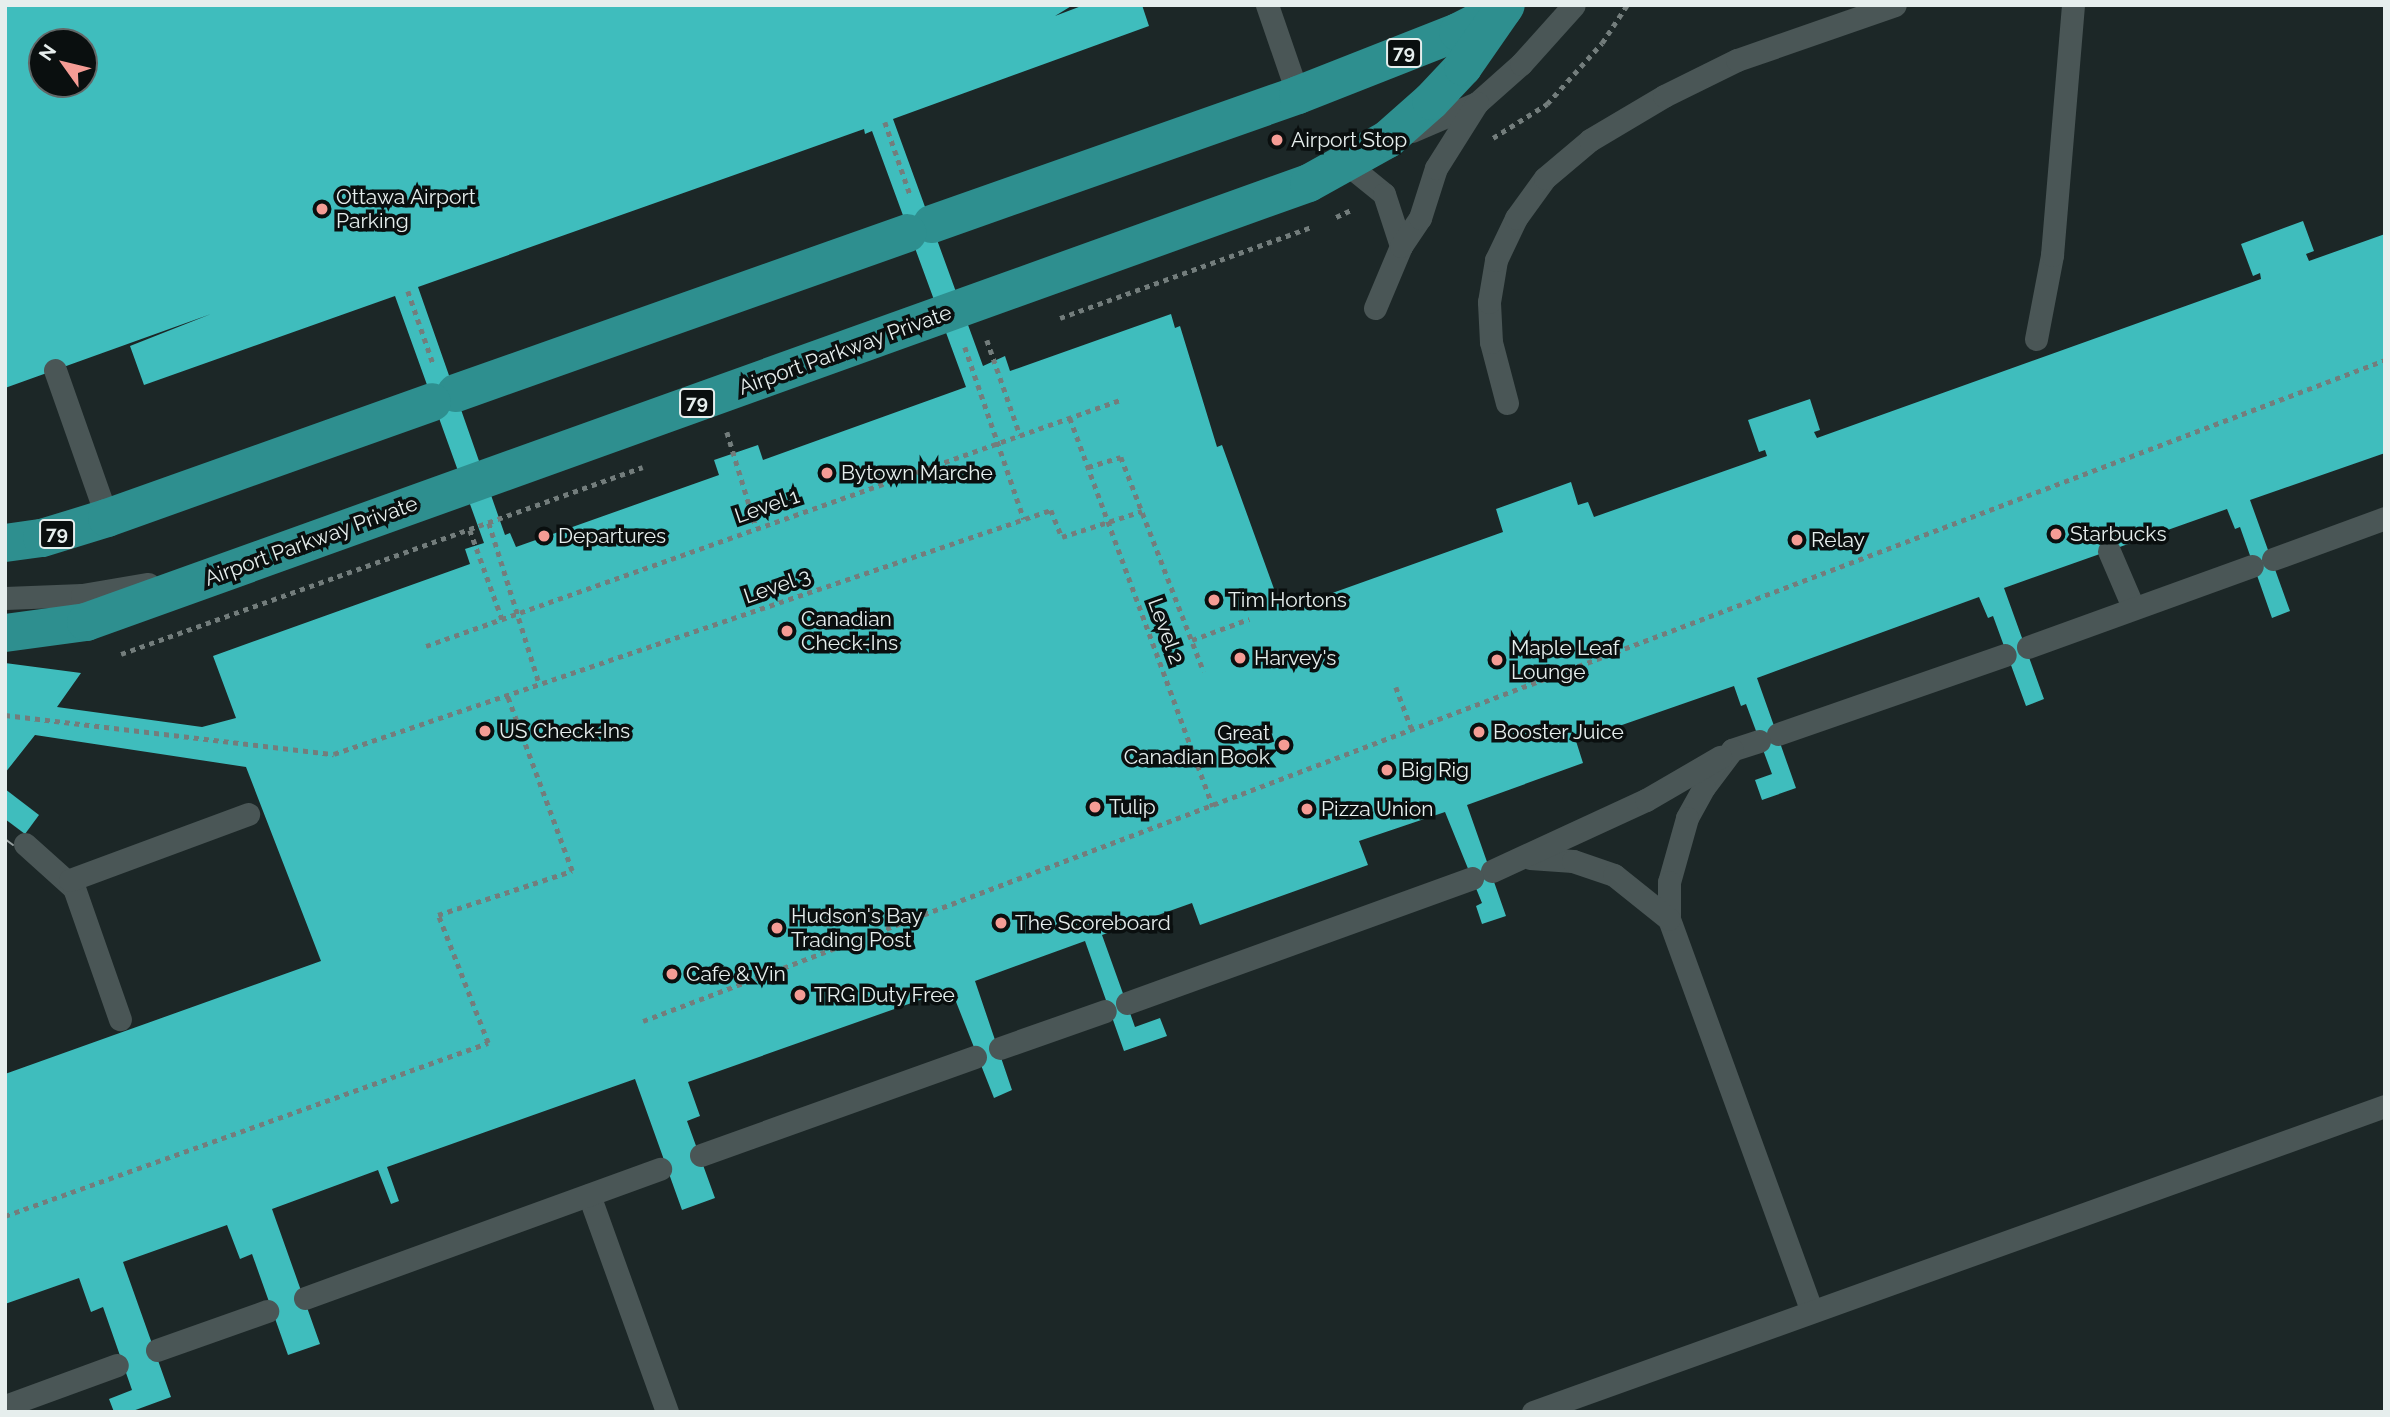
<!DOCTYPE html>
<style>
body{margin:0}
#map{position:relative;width:2390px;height:1417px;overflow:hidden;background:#1c2727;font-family:Raleway,sans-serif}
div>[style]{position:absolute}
.building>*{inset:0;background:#3fbdbd}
.path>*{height:4.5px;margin-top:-2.25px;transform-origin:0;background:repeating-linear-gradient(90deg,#737d7c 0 5px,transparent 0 10px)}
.service>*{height:23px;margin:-11.5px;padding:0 11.5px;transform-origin:11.5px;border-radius:11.5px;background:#4a5656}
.trunk>*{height:38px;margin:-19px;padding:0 19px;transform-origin:19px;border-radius:19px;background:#2e8f8f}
.tram>*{height:2px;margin:-1px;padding:0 1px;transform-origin:1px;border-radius:1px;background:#949d9d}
.dots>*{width:19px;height:19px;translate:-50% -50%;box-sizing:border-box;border:4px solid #0a0f0f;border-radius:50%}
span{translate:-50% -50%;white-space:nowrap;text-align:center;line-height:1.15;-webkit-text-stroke:7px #0a0f0f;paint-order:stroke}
.shield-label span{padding:2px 5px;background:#0a0f0f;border:2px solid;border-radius:5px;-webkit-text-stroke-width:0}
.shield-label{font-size:19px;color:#e6eeed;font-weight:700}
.poi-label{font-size:21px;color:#e6eeed}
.left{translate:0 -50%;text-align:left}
.right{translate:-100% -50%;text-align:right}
.street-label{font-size:21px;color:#e6eeed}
.frame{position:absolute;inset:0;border:7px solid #e6eeed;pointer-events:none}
.north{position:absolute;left:28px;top:28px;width:70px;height:70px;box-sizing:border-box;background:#0a0f0f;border:2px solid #626868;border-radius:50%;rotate:304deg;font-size:19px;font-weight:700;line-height:28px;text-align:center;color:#e6eeed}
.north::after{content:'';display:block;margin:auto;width:24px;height:32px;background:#f59c95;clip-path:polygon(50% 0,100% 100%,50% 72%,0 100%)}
</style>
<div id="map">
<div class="building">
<i style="clip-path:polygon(evenodd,5px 5px,1073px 5px,1055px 16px,1084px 5px,1142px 5px,1149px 26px,893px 119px,983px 366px,1005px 356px,1010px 371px,1171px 314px,1175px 328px,1180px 326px,1217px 447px,1222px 445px,1282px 611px,1503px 532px,1496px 509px,1571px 482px,1578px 505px,1588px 502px,1594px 517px,1767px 456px,1765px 450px,1759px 452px,1748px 420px,1810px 399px,1820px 430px,1814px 432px,1817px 438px,2261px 279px,2260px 273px,2253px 276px,2241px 244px,2303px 221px,2314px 251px,2306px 254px,2309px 261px,2385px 234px,2385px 453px,2250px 500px,2290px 611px,2272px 618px,2240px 527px,2235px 529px,2227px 509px,2004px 588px,2044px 699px,2026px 706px,1993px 616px,1988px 618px,1979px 597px,1757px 678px,1796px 788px,1762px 800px,1755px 780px,1772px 774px,1746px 704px,1741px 706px,1734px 686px,1576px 741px,1583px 763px,1467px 805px,1506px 916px,1482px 924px,1476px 906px,1482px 903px,1445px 812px,1359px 841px,1368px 865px,1200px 925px,1192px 903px,1102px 935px,1135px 1027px,1160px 1018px,1167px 1036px,1124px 1051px,1085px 941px,975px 981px,1012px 1090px,994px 1098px,951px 989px,688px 1082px,700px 1116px,687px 1121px,715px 1198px,682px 1210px,635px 1079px,387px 1167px,399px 1201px,391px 1204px,378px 1170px,272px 1209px,320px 1344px,288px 1355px,252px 1254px,240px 1259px,227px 1225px,123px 1262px,171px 1397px,130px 1412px,114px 1412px,109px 1399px,132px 1390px,103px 1307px,91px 1312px,79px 1278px,5px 1304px,5px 1074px,321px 961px,246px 767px,35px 735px,5px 773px,5px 663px,81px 673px,57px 707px,202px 727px,236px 718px,213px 656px,470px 564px,465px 549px,484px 543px,395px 296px,144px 385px,130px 346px,211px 314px,5px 388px,5px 5px,42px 42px,84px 42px,84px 84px,42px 84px,42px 42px,5px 5px,864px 129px,865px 134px,872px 131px,966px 387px,763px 460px,758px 445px,714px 460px,719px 475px,516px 547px,510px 533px,505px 535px,418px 287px,864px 129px)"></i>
<i style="clip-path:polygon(5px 789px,39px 815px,25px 834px,5px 819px)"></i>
</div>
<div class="path">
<i style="left:885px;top:122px;width:76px;rotate:70.9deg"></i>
<i style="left:1493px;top:138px;width:64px;rotate:-32.2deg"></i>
<i style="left:1547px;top:104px;width:82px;rotate:-48deg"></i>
<i style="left:1602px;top:43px;width:45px;rotate:-56.7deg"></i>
<i style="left:1336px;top:217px;width:19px;rotate:-25deg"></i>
<i style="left:408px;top:291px;width:76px;rotate:70.9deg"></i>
<i style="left:1060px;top:318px;width:268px;rotate:-19.9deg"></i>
<i style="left:987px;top:340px;width:101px;rotate:70.8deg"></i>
<i style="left:965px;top:347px;width:182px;rotate:71.1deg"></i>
<i style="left:1070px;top:418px;width:414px;rotate:69.8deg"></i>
<i style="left:727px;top:432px;width:99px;rotate:73deg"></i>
<i style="left:1088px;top:467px;width:34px;rotate:-17deg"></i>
<i style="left:1121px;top:457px;width:230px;rotate:68.9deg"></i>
<i style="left:489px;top:523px;width:168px;rotate:72.6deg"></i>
<i style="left:470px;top:530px;width:95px;rotate:70.2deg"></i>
<i style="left:1192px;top:640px;width:61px;rotate:-20.2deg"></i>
<i style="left:426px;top:646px;width:736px;rotate:-19.52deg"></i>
<i style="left:121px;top:654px;width:554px;rotate:-19.71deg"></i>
<i style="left:1396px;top:687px;width:46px;rotate:69.6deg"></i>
<i style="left:5px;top:715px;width:331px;rotate:6.8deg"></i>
<i style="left:334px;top:754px;width:757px;rotate:-18.79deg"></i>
<i style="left:1051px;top:510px;width:29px;rotate:68deg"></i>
<i style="left:1062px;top:537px;width:84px;rotate:-18deg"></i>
<i style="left:643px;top:1021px;width:1863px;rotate:-20.78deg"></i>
<i style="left:5px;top:1216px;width:513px;rotate:-19.71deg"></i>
<i style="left:488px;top:1043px;width:137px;rotate:-111.3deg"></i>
<i style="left:438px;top:915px;width:141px;rotate:-18.2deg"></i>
<i style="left:572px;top:871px;width:188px;rotate:-110.3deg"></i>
</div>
<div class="service">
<i style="left:1267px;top:5px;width:95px;rotate:71deg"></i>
<i style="left:1412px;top:131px;width:71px;rotate:-23.3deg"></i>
<i style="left:1477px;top:103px;width:59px;rotate:-41.6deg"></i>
<i style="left:1521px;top:64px;width:79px;rotate:-48.1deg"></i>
<i style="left:1341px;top:159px;width:55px;rotate:39.1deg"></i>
<i style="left:1384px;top:194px;width:55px;rotate:71.9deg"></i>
<i style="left:1375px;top:308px;width:67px;rotate:-67.2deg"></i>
<i style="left:1401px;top:246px;width:34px;rotate:-56deg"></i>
<i style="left:1420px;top:218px;width:52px;rotate:-72.3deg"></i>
<i style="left:1436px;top:168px;width:77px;rotate:-57.8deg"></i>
<i style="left:2036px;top:339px;width:86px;rotate:-79.2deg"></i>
<i style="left:2052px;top:255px;width:251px;rotate:-85.2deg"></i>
<i style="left:55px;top:370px;width:157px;rotate:70.6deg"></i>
<i style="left:1507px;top:403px;width:63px;rotate:-104.7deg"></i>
<i style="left:1491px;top:342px;width:40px;rotate:-92.9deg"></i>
<i style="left:1489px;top:302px;width:43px;rotate:-80.5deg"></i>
<i style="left:1496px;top:260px;width:47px;rotate:-64.5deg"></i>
<i style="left:1516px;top:218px;width:49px;rotate:-54.1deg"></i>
<i style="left:1545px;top:178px;width:59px;rotate:-40.2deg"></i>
<i style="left:1590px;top:140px;width:86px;rotate:-30.7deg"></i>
<i style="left:1664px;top:96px;width:81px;rotate:-26.3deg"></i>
<i style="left:1737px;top:60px;width:167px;rotate:-19.2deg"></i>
<i style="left:2109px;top:551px;width:61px;rotate:66.8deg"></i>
<i style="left:2273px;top:559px;width:119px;rotate:-20.1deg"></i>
<i style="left:5px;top:598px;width:77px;rotate:-2.2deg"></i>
<i style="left:82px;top:595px;width:67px;rotate:-9.5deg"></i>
<i style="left:2028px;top:647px;width:238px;rotate:-19.9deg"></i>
<i style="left:1778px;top:734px;width:240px;rotate:-19.2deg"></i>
<i style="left:1759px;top:741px;width:28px;rotate:162deg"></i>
<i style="left:1732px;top:750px;width:46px;rotate:127.1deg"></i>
<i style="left:1704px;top:787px;width:35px;rotate:119deg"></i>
<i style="left:1687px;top:818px;width:66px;rotate:105.7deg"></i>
<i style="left:1669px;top:882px;width:37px;rotate:90deg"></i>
<i style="left:1669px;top:919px;width:417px;rotate:70deg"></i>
<i style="left:25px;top:844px;width:66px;rotate:41.9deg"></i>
<i style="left:74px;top:888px;width:139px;rotate:70.7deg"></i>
<i style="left:1530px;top:858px;width:43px;rotate:4deg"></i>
<i style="left:1573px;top:861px;width:43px;rotate:18.9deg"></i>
<i style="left:1614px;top:875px;width:70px;rotate:38.7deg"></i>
<i style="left:1492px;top:871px;width:170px;rotate:-24.8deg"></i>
<i style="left:1646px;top:800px;width:86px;rotate:-30.2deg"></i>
<i style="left:70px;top:880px;width:190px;rotate:-20.3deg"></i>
<i style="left:1127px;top:1003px;width:367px;rotate:-19.9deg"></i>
<i style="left:1000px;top:1048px;width:111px;rotate:-19.4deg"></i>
<i style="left:701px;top:1155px;width:291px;rotate:-19.7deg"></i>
<i style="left:589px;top:1195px;width:231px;rotate:70.2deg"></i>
<i style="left:305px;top:1298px;width:378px;rotate:-20deg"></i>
<i style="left:157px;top:1350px;width:117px;rotate:-19.5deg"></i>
<i style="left:5px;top:1406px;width:119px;rotate:-20.1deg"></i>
<i style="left:1533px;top:1412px;width:905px;rotate:-19.76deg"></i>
</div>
<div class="trunk">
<i style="left:932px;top:224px;width:388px;rotate:-19.4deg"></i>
<i style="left:1298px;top:95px;width:172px;rotate:-21.5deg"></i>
<i style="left:1458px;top:32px;width:51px;rotate:-27.1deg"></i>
<i style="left:456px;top:393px;width:479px;rotate:-19.5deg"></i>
<i style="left:5px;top:543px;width:37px;rotate:-8deg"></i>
<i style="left:42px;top:538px;width:68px;rotate:-17.1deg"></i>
<i style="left:107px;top:518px;width:345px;rotate:-19.6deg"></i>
<i style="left:5px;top:633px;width:82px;rotate:-7.7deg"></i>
<i style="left:86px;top:622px;width:1299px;rotate:-19.75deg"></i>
<i style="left:1309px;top:183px;width:90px;rotate:-29.1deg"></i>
<i style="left:1388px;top:139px;width:57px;rotate:-41.5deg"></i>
<i style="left:1431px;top:101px;width:47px;rotate:-46.7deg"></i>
<i style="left:1463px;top:67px;width:75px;rotate:-55.3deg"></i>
</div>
<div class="tram">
<i style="left:5px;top:839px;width:10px;rotate:37deg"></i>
</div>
<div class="dots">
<i style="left:1277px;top:140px;background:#f59c95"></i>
<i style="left:322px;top:209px;background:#f59c95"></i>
<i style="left:827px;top:473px;background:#f59c95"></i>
<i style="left:2056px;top:534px;background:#f59c95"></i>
<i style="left:544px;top:536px;background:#f59c95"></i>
<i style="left:1797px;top:540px;background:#f59c95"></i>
<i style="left:1214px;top:600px;background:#f59c95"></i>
<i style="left:787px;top:631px;background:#f59c95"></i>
<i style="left:1240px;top:658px;background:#f59c95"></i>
<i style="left:1497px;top:660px;background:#f59c95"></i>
<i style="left:485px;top:731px;background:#f59c95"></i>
<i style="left:1479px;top:732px;background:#f59c95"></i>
<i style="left:1284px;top:745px;background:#f59c95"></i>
<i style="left:1387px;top:770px;background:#f59c95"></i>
<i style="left:1095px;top:807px;background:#f59c95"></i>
<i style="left:1307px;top:809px;background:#f59c95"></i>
<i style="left:1001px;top:923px;background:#f59c95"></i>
<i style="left:777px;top:928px;background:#f59c95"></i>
<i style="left:672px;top:974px;background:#f59c95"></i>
<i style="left:800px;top:995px;background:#f59c95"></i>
</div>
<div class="shield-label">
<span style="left:1404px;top:53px">79</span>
<span style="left:697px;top:403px">79</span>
<span style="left:57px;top:534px">79</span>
</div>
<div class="poi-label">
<span class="left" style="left:1291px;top:140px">Airport Stop</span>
<span class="left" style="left:336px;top:209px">Ottawa Airport<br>Parking</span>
<span class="left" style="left:841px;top:473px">Bytown Marche</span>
<span class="left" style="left:2070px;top:534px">Starbucks</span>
<span class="left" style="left:558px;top:536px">Departures</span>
<span class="left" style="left:1811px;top:540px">Relay</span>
<span class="left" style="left:1228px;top:600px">Tim Hortons</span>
<span class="left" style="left:801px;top:631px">Canadian<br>Check-Ins</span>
<span class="left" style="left:1511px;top:660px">Maple Leaf<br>Lounge</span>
<span class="left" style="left:1254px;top:658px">Harvey's</span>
<span class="left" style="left:499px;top:731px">US Check-Ins</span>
<span class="left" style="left:1493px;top:732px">Booster Juice</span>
<span class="right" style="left:1270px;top:745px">Great<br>Canadian Book</span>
<span class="left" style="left:1401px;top:770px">Big Rig</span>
<span class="left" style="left:1109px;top:807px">Tulip</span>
<span class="left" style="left:1321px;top:809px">Pizza Union</span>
<span class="left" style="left:791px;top:928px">Hudson's Bay<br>Trading Post</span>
<span class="left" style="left:1015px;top:923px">The Scoreboard</span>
<span class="left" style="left:686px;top:974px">Cafe &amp; Vin</span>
<span class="left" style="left:814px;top:995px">TRG Duty Free</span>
</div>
<div class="street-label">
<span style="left:845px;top:350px;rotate:-20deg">Airport Parkway Private</span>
<span style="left:767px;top:506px;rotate:-19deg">Level 1</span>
<span style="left:311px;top:541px;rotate:-20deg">Airport Parkway Private</span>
<span style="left:777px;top:586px;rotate:-19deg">Level 3</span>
<span style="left:1166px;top:631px;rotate:70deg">Level 2</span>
</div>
<div class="frame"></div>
<div class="north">N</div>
</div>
